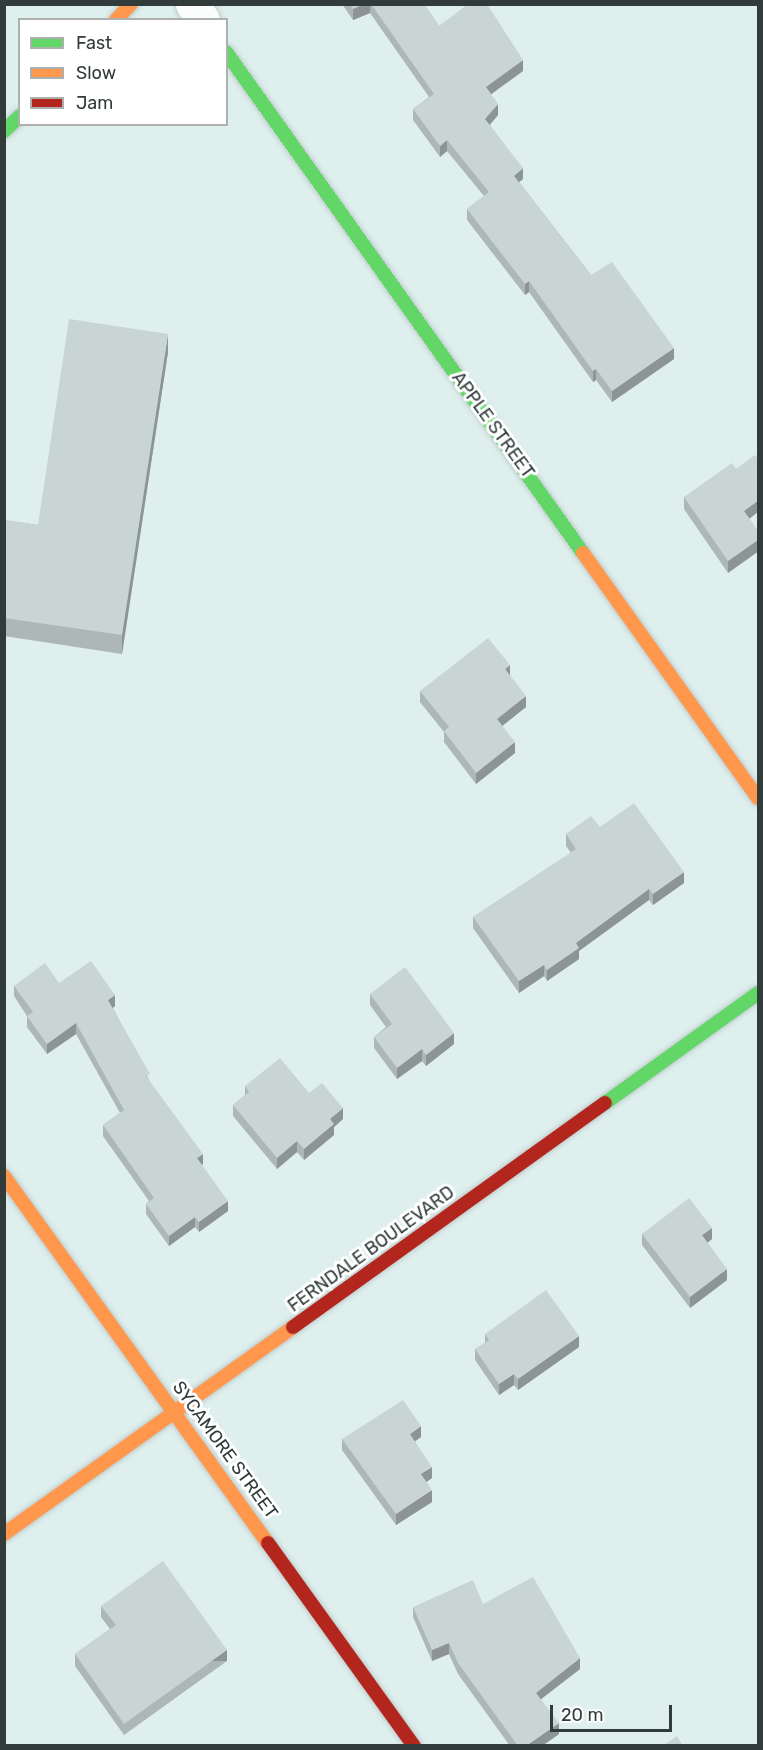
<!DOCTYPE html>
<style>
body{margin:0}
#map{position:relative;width:763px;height:1750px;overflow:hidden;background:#deefed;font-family:Rubik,sans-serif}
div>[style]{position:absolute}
.roads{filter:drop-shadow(0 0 2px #bfcccb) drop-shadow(0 0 2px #bfcccb)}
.street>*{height:33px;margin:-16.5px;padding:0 16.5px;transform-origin:16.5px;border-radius:16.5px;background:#fafdfc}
.fast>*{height:14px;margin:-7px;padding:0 7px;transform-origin:7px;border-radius:7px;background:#63d668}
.slow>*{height:14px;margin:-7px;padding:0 7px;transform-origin:7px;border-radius:7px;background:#ff974d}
.jam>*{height:14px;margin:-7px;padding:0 7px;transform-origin:7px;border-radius:7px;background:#b3261e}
.wall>*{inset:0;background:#acb7b6}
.shaded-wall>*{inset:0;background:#8c9594;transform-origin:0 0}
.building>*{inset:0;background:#c8d5d4}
span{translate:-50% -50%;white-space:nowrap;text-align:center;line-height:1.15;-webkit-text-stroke:6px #fff;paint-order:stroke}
.street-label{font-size:18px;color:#303b3a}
.frame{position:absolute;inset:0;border:6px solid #303b3a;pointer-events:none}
.legend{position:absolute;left:18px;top:18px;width:210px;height:108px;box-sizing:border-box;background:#fff;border:2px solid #acb1b0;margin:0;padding:8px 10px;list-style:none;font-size:18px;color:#303b3a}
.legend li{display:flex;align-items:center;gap:12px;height:30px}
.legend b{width:30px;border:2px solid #acb1b0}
.scale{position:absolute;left:550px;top:1705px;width:122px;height:27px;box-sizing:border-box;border:3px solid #303b3a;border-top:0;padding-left:8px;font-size:18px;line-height:21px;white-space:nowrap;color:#303b3a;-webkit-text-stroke:4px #fff;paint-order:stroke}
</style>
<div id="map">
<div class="roads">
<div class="street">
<i style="left:192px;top:4px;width:19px;rotate:55deg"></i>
</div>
<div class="fast">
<i style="left:226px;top:52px;width:615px;rotate:54.53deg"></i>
<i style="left:4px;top:131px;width:22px;rotate:-43deg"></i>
<i style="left:605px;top:1103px;width:188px;rotate:-35.7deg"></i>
</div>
<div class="slow">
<i style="left:116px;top:20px;width:22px;rotate:-47deg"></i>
<i style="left:583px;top:553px;width:301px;rotate:54.5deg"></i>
<i style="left:4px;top:1176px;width:452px;rotate:54.3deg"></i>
<i style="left:4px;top:1534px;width:355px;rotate:-35.6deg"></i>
</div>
<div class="jam">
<i style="left:293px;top:1327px;width:384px;rotate:-35.7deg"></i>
<i style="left:268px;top:1543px;width:250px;rotate:54.3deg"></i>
</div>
</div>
<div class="wall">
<i style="clip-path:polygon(342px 4px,424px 4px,439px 26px,523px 71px,491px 94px,498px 115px,490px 125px,523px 179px,519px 182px,591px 275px,674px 359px,612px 402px,596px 380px,593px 382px,529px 292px,525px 295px,467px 220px,467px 209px,484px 196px,447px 151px,440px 157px,413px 120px,413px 109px,429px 97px,370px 13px,353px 20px)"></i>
<i style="clip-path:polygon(168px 352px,122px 654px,4px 636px,4px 520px,38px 525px)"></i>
<i style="clip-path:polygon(759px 459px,759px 511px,749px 519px,728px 573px,684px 509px,684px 497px,736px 469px)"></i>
<i style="clip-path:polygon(510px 675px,526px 707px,502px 726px,515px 753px,476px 784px,444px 742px,444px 732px,420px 702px,420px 691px)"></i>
<i style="clip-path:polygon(600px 827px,684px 883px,653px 905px,649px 900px,579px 951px,579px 959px,547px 981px,544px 976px,519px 993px,473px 928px,473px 917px,571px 853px,566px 846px,566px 834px)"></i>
<i style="clip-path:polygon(59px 983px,115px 1006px,113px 1008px,150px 1082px,203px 1164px,202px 1165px,228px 1211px,199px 1232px,195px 1227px,169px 1246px,146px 1214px,146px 1204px,149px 1201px,103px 1136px,103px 1125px,120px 1113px,76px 1034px,47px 1054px,27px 1027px,27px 1016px,14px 996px,14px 986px)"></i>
<i style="clip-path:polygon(370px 994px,454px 1044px,426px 1066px,422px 1061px,397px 1079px,374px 1048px,374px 1037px,386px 1027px,370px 1005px)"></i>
<i style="clip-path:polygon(245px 1086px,309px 1093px,343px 1119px,334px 1127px,334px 1135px,304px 1160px,297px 1152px,277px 1169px,233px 1116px,233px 1105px,245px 1095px)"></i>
<i style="clip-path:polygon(642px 1234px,712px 1239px,707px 1243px,727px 1280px,690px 1308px,642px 1245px)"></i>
<i style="clip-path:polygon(485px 1334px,579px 1347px,518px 1390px,514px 1385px,499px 1395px,475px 1360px,475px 1349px,485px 1343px)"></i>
<i style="clip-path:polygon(421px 1437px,415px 1441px,432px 1478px,426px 1482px,432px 1502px,396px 1525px,342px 1450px,342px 1439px)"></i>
<i style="clip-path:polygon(483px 1604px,580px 1669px,541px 1699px,559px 1734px,542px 1746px,510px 1746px,458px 1674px,449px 1654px,432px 1661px,413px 1617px,413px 1607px)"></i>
<i style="clip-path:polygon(101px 1606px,227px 1661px,124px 1735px,75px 1666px,75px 1654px,110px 1629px,101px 1617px)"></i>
</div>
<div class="shaded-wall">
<i style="clip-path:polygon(364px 4px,370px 4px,370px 13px,353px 20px,353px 9px)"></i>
<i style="clip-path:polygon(523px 60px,523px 71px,486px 98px,486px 87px)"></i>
<i style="clip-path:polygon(498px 104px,498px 115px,485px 130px,485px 119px)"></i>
<i style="clip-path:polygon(447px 140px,447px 151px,440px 157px,440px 146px)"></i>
<i style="clip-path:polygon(523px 168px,523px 179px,514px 186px,514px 176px)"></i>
<i style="clip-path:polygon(529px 281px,529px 292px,525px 295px,525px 284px)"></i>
<i style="clip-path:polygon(168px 334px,168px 352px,122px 654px,122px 635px)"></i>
<i style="clip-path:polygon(674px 348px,674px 359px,612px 402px,612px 391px)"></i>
<i style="clip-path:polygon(596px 369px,596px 380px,593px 382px,593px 371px)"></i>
<i style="clip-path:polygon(759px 500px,759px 511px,744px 523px,744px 511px)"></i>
<i style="clip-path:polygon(759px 539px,759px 551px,728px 573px,728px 561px)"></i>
<i style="clip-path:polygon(510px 665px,510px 676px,505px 669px)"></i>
<i style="clip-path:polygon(526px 696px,526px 707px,497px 730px,497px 719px)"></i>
<i style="clip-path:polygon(515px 742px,515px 753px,476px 784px,476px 773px)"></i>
<i style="clip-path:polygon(684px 872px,684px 883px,653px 905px,653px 894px)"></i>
<i style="clip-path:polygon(649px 889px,649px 900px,579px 951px,579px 959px,547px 981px,547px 970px,576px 943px)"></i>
<i style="clip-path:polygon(544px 965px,544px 976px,519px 993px,519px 981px)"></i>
<i style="clip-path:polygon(115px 995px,115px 1006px,108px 1011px,108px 1000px)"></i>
<i style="clip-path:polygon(76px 1023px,76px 1034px,47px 1054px,47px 1044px)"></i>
<i style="clip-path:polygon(454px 1033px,454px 1044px,426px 1066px,426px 1055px)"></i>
<i style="clip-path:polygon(422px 1049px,422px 1061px,397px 1079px,397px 1068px)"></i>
<i style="clip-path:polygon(343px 1108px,343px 1119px,334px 1127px,334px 1135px,304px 1160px,304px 1149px,330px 1119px)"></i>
<i style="clip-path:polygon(297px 1141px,297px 1152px,277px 1169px,277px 1158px)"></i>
<i style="clip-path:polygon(203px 1154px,203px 1164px,197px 1169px,197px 1158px)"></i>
<i style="clip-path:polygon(228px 1201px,228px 1211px,199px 1232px,199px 1222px)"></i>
<i style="clip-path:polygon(195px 1217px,195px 1227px,169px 1246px,169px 1236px)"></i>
<i style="clip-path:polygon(712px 1228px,712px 1239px,702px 1247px,702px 1235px)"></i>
<i style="clip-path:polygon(727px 1269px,727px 1280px,690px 1308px,690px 1297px)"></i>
<i style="clip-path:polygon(579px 1336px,579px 1347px,518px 1390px,518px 1379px)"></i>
<i style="clip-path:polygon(514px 1374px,514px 1385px,499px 1395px,499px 1384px)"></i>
<i style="clip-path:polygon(421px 1426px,421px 1437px,410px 1445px,410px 1434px)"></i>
<i style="clip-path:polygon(432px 1467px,432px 1478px,421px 1486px,421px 1474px)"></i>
<i style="clip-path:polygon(432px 1490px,432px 1502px,396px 1525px,396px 1514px)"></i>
<i style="clip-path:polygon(449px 1643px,449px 1654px,432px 1661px,432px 1650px)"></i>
<i style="left:227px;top:1650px;width:11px;height:127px;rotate:90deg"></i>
<i style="clip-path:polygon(580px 1658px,580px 1669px,536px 1703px,536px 1693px)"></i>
<i style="clip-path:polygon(559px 1723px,559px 1734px,542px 1746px,526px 1746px)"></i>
</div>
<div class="building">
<i style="clip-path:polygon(350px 4px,364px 4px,353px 9px)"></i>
<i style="clip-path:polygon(371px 4px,424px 4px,439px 26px,468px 4px,487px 4px,523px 60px,486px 87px,498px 104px,485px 119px,523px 168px,514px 176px,591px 275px,612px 262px,674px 348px,612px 391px,596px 369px,593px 371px,529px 281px,525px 284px,467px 209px,489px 192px,447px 140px,440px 146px,413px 109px,434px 94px)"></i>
<i style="clip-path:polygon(69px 319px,168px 334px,122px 635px,4px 618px,4px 520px,38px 525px)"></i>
<i style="clip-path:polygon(755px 455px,759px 459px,759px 500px,744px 511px,759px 532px,759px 539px,728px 561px,684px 497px,732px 463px,736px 469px)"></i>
<i style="clip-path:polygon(488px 638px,510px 665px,505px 669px,526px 696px,497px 719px,515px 742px,476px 773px,444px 731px,449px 727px,420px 691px)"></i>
<i style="clip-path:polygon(634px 803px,684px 872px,653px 894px,649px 889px,576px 943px,579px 948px,547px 970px,544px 965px,519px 981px,473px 917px,576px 849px,566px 834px,591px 816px,600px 827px)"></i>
<i style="clip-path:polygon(91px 961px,115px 995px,108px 1000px,150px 1074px,146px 1076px,203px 1154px,197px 1158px,228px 1201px,199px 1222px,195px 1217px,169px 1236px,146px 1204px,154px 1198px,103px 1125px,124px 1110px,76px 1023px,47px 1044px,27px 1016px,33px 1012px,14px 986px,45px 963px,59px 983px)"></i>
<i style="clip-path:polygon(405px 967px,454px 1033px,426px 1055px,422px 1049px,397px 1068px,374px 1037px,392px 1024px,370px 994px)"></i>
<i style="clip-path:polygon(280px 1058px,309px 1093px,322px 1083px,343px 1108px,330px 1119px,334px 1124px,304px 1149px,297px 1141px,277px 1158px,233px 1105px,249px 1092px,245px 1086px)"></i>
<i style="clip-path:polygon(689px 1198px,712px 1228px,702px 1235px,727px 1269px,690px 1297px,642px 1234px)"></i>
<i style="clip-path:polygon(546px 1290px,579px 1336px,518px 1379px,514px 1374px,499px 1384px,475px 1349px,489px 1340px,485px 1334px)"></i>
<i style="clip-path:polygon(403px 1400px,421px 1426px,410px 1434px,432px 1467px,421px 1474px,432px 1490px,396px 1514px,342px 1439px)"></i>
<i style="clip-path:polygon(163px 1561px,227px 1650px,124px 1724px,75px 1654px,116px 1625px,101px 1606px)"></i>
<i style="clip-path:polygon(533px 1577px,580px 1658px,536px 1693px,559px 1723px,526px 1746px,518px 1746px,458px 1663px,449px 1643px,432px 1650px,413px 1607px,473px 1580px,483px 1604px)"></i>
<i style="clip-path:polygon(677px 1736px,683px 1746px,663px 1746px)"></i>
</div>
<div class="street-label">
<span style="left:493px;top:425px;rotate:54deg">APPLE STREET</span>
<span style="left:371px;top:1249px;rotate:-36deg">FERNDALE BOULEVARD</span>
<span style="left:225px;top:1450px;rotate:54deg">SYCAMORE STREET</span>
</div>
<div class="frame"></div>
<ul class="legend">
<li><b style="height:8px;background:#63d668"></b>Fast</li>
<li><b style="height:8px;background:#ff974d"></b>Slow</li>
<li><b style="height:8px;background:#b3261e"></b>Jam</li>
</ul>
<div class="scale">20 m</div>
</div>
